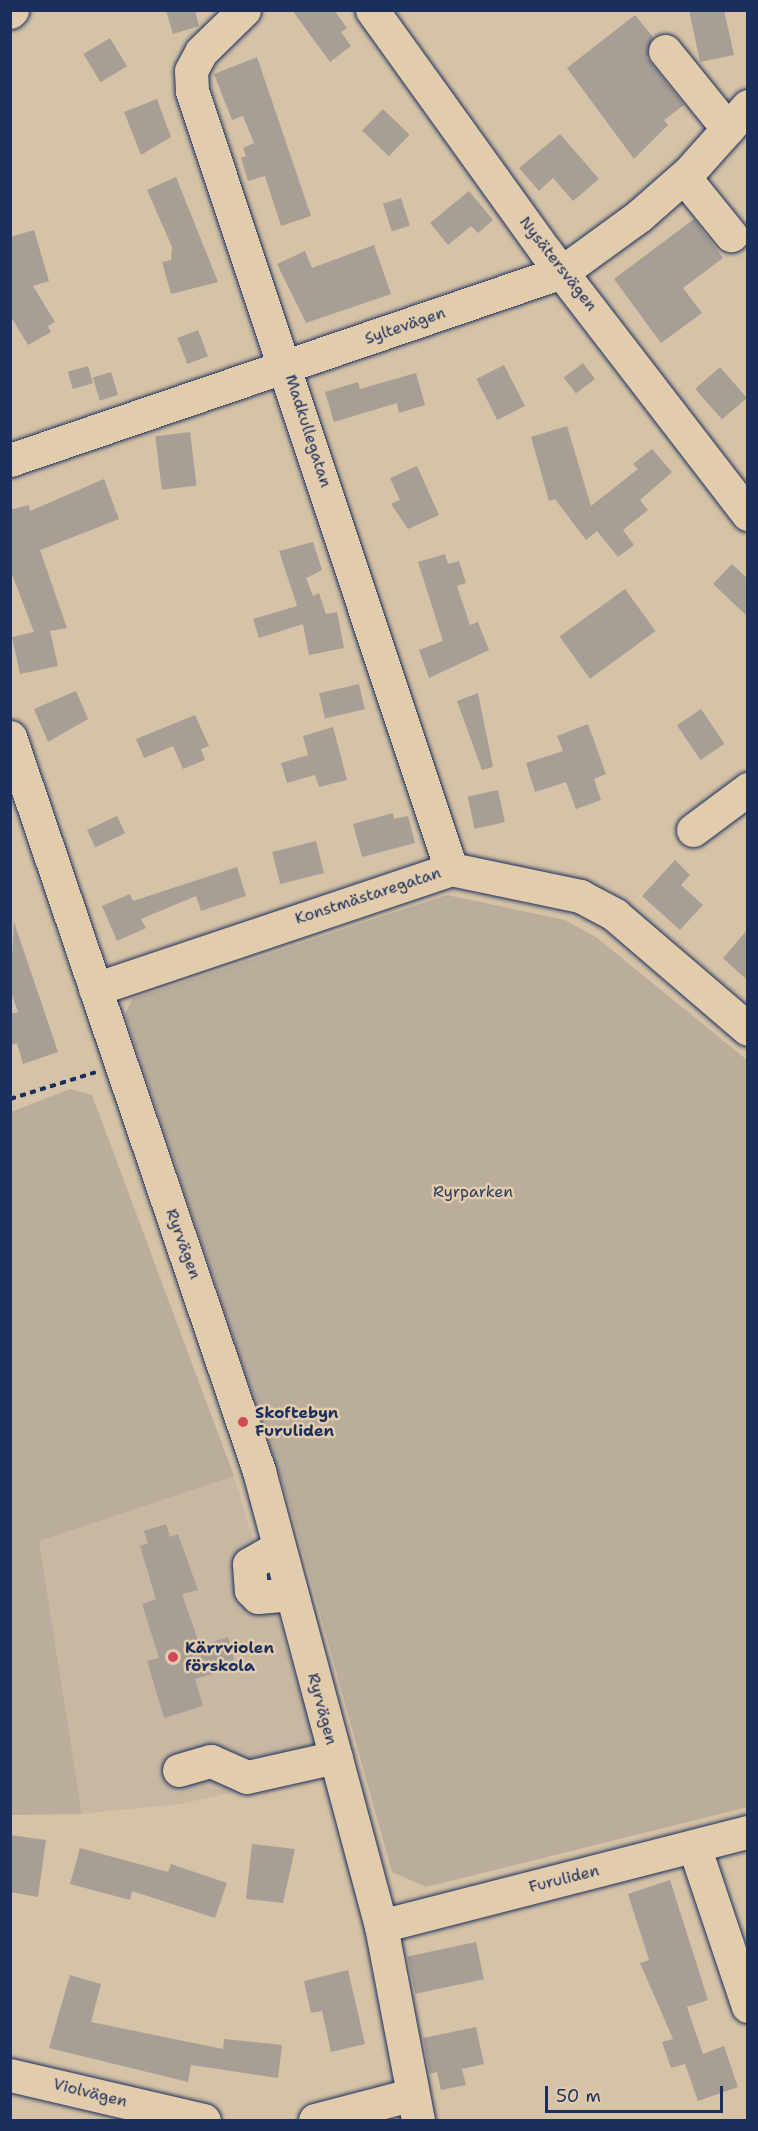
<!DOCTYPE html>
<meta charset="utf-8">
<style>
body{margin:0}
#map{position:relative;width:758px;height:2131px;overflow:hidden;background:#d6c3a7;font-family:"Shantell Sans",sans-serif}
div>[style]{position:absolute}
.built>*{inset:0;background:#c8b8a2}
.green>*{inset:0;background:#baad9c}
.building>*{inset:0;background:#a79e95;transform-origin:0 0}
.path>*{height:4px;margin-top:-2px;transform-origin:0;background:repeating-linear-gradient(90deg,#1b2f5e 0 6px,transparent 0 10.5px)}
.roads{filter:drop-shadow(0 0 2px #1b2f5e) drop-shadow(0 0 2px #1b2f5e)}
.minor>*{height:33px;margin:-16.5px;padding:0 16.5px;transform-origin:16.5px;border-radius:16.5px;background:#e2ccac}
.dots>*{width:16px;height:16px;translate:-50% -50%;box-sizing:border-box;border:3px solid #e2ccac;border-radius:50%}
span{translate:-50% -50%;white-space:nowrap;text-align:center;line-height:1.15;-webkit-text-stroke:5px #e2ccac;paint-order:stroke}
.street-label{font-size:16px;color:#1b2f5e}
.park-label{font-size:16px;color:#2b3c64}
.poi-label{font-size:16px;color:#1b2f5e;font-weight:700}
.left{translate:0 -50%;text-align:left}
.frame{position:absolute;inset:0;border:12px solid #1b2f5e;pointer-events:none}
.scale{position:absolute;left:545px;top:2086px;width:178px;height:27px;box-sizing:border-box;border:3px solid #1b2f5e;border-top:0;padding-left:8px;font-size:18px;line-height:21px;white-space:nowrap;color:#1b2f5e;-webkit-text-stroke:4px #e2ccac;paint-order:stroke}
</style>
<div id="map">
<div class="built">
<i style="clip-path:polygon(234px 1476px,325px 1773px,179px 1804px,82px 1814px,39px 1541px)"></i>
</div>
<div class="green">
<i style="clip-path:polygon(447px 895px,565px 920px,596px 937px,747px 1060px,748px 1807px,426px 1887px,392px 1872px,290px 1506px,125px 1015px,132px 999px)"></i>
<i style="clip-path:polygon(70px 1089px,92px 1095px,234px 1476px,39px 1541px,82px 1814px,11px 1815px,11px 1112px)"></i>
</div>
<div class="building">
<i style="clip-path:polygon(166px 10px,195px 10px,199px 26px,173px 34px)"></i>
<i style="clip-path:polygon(292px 10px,334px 10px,347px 28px,341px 32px,351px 46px,330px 62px)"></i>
<i style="clip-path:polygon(689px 10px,724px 10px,734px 55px,700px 62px)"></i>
<i style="clip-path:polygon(635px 15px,653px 37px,647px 58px,684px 105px,664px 120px,668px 125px,634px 159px,567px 68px)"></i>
<i style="left:110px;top:38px;width:33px;height:31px;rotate:59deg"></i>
<i style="clip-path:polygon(257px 57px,311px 216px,281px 226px,265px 176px,248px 181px,241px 158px,246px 156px,243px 148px,254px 143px,243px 116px,232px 120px,214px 74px)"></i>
<i style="clip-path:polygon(157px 99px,171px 137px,141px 155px,124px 112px)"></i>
<i style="left:383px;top:109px;width:37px;height:30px;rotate:44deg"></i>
<i style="clip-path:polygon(560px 134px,599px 179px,573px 201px,553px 178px,539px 191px,519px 168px)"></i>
<i style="clip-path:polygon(176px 177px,218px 282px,171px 294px,162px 262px,171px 260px,172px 247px,147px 190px)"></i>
<i style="clip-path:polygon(469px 191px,493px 220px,478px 233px,471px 226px,448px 245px,430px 223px)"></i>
<i style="left:401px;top:198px;width:29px;height:19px;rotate:72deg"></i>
<i style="clip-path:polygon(694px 219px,723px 258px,683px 288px,702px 313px,661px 343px,614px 279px)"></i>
<i style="clip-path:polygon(34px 230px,49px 281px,33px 286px,55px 322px,48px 326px,51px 332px,28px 345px,10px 315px,10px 237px)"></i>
<i style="clip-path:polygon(374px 245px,391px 294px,306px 323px,277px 264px,305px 251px,312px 268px)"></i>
<i style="left:198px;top:330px;width:28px;height:22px;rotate:69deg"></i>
<i style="left:583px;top:363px;width:20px;height:24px;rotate:53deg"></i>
<i style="left:504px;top:365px;width:46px;height:31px;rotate:63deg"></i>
<i style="left:88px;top:366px;width:18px;height:21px;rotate:74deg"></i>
<i style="left:720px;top:367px;width:41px;height:33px;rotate:49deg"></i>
<i style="left:111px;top:372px;width:24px;height:19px;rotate:73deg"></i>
<i style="clip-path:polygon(416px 373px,425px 405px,399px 413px,397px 403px,334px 422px,325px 392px,358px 382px,360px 389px)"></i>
<i style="clip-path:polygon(567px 426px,591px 506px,638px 469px,633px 464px,652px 449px,672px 472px,640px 500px,648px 510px,623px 530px,634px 545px,618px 557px,597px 531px,586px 540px,555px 499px,549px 501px,531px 437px)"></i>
<i style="left:190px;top:432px;width:54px;height:35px;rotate:83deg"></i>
<i style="clip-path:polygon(417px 466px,439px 515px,408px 529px,391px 504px,400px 500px,390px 478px)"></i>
<i style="clip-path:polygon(104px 479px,119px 519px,40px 550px,67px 628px,50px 631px,58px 666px,20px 674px,12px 637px,34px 632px,10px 569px,10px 510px,29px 505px,30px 511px)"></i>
<i style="clip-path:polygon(313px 542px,322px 570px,306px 578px,313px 596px,319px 593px,326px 614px,337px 612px,344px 648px,309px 655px,303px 624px,259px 638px,253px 619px,297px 606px,279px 551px)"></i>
<i style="clip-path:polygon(445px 554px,448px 564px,459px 561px,466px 583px,457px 586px,470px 625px,478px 622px,489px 650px,429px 678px,419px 650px,443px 641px,418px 562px)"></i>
<i style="clip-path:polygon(732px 564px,747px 578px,747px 616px,713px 584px)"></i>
<i style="left:625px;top:589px;width:52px;height:81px;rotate:54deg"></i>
<i style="left:359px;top:684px;width:26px;height:41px;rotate:77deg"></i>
<i style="clip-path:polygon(76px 691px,88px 719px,48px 742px,34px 709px)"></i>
<i style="clip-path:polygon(478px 693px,493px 767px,482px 770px,457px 701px)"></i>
<i style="left:701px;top:709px;width:42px;height:29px;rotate:56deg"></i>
<i style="clip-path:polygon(195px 715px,209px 746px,201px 749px,205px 760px,183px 769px,173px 746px,144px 758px,136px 739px)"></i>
<i style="clip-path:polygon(588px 724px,606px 774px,594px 779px,601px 800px,576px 809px,566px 782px,535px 792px,526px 763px,563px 751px,557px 736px)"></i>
<i style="clip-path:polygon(333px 727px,347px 780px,319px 787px,315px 775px,287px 783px,281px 763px,308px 755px,303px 736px)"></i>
<i style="left:498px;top:790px;width:33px;height:31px;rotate:78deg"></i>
<i style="clip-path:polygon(393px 813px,394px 819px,408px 816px,415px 843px,362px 857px,353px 824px)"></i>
<i style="left:117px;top:816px;width:19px;height:33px;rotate:65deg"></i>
<i style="left:316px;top:841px;width:33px;height:45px;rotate:76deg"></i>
<i style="clip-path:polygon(675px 860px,690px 875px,681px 885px,703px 905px,680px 930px,642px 896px)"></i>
<i style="clip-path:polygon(237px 867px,246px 896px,201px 911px,196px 896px,141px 919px,146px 928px,117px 941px,102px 906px,130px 894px,133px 901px)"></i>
<i style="clip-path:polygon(14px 922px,58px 1052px,23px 1064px,17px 1043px,10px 1045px,10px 1014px,18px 1012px,10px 989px)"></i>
<i style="clip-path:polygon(747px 930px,747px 980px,723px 958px)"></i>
<i style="clip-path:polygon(166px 1524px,170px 1537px,178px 1534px,198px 1590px,182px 1594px,200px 1646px,228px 1637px,236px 1667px,195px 1679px,203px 1706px,164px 1718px,147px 1661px,159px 1658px,142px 1604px,156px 1599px,140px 1546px,148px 1543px,144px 1531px)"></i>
<i style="clip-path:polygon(10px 1835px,46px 1840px,38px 1897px,10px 1892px)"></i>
<i style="clip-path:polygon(252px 1844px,295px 1849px,283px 1903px,246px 1899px)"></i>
<i style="clip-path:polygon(80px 1848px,168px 1872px,171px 1864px,227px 1883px,215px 1918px,132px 1891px,130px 1900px,70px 1884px)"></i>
<i style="clip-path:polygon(670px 1880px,708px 2000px,687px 2007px,703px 2054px,724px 2046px,738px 2087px,698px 2101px,685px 2064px,671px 2068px,662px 2042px,673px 2039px,640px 1963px,649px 1960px,628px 1894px)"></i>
<i style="left:476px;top:1942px;width:38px;height:70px;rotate:78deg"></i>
<i style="clip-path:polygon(348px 1970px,365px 2044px,331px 2052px,322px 2011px,311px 2013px,304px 1981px)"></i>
<i style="clip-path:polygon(70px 1975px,101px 1984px,91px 2022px,223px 2049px,224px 2039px,282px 2045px,278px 2078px,191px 2065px,188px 2082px,49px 2048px)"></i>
<i style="clip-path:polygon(476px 2027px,484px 2064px,462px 2069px,466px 2085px,441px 2090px,437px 2072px,430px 2074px,423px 2038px)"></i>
</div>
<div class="path">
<i style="left:10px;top:1099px;width:90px;rotate:-17.4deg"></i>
</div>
<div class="roads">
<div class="minor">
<i style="left:244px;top:10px;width:60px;rotate:135.7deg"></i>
<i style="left:201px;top:52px;width:21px;rotate:118deg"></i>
<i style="left:191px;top:71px;width:20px;rotate:87deg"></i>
<i style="left:192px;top:91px;width:820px;rotate:71.59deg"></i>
<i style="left:372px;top:10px;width:298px;rotate:54.3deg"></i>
<i style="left:546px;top:252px;width:331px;rotate:52.4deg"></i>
<i style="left:10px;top:12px;width:3px;rotate:-45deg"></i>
<i style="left:665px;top:51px;width:100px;rotate:51.1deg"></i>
<i style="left:684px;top:177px;width:75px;rotate:51deg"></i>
<i style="left:10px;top:460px;width:583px;rotate:-18.81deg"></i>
<i style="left:562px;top:272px;width:95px;rotate:-36deg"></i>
<i style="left:639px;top:216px;width:68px;rotate:-41.4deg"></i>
<i style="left:690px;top:171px;width:87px;rotate:-48.3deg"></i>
<i style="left:10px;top:737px;width:775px;rotate:71.26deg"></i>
<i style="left:259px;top:1471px;width:471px;rotate:75deg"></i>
<i style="left:381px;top:1926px;width:197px;rotate:79.2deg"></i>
<i style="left:693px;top:830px;width:69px;rotate:-36.7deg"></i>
<i style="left:95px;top:989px;width:376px;rotate:-18.6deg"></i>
<i style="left:451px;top:869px;width:132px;rotate:11.8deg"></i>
<i style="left:580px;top:896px;width:40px;rotate:28deg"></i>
<i style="left:615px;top:915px;width:175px;rotate:40.6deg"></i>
<i style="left:277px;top:1548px;width:32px;rotate:150deg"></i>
<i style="left:249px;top:1564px;width:26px;rotate:86deg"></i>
<i style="left:251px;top:1590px;width:10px;rotate:45deg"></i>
<i style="left:258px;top:1597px;width:32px;rotate:-5deg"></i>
<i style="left:179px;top:1770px;width:33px;rotate:-16deg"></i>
<i style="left:211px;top:1761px;width:39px;rotate:24deg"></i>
<i style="left:247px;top:1777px;width:91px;rotate:-12.7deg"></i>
<i style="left:694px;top:1846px;width:169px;rotate:71.4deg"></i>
<i style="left:381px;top:1926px;width:379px;rotate:-14.4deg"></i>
<i style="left:10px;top:2075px;width:199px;rotate:13.1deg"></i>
<i style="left:315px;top:2120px;width:98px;rotate:-14.7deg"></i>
</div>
</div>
<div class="dots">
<i style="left:243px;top:1422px;background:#d1495b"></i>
<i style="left:173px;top:1657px;background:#d1495b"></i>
</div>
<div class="street-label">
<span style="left:558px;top:264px;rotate:52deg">Nysätersvägen</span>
<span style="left:405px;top:326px;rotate:-19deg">Syltevägen</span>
<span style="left:308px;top:431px;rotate:72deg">Madkullegatan</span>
<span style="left:368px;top:896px;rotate:-18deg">Konstmästaregatan</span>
<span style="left:183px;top:1244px;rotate:70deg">Ryrvägen</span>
<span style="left:322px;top:1709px;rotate:75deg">Ryrvägen</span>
<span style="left:564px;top:1879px;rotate:-14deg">Furuliden</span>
<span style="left:90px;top:2093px;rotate:14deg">Violvägen</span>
</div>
<div class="park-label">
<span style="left:473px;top:1192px">Ryrparken</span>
</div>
<div class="poi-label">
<span class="left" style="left:255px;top:1422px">Skoftebyn<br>Furuliden</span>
<span class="left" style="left:185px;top:1657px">Kärrviolen<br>förskola</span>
</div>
<div class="frame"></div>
<div class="scale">50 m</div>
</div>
